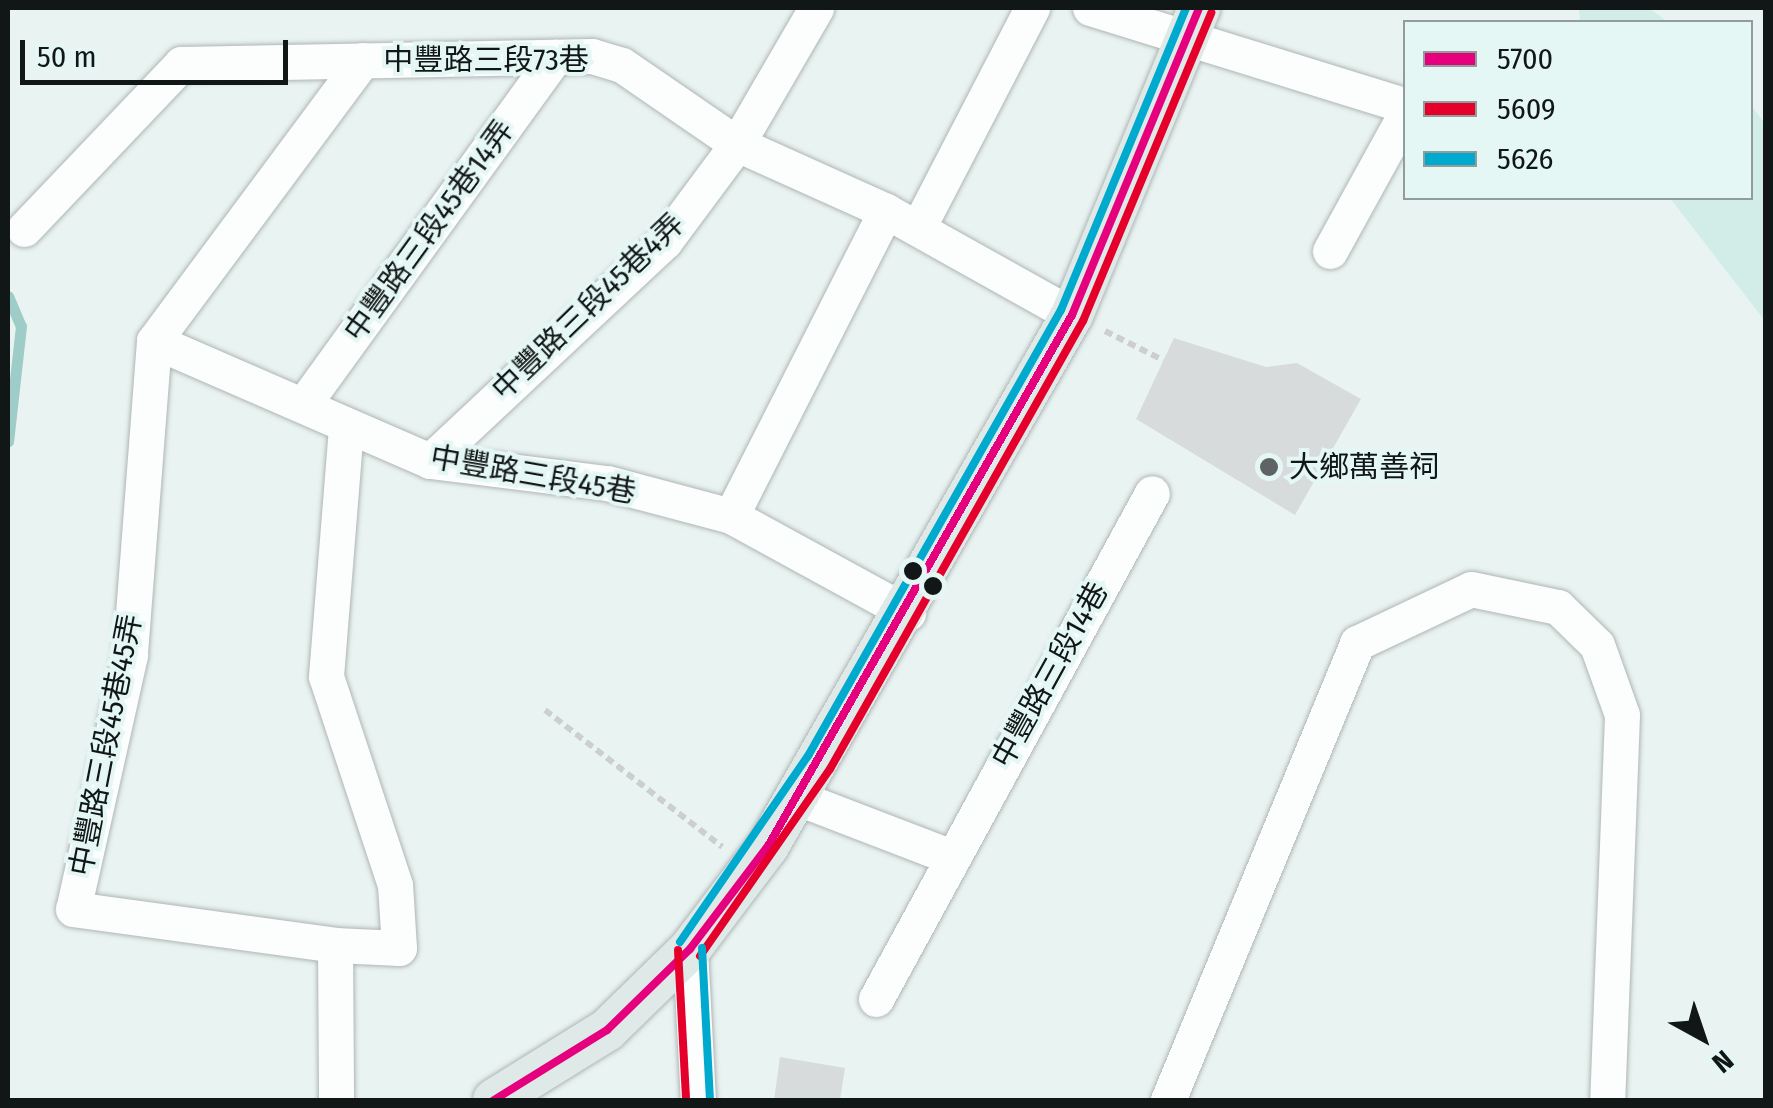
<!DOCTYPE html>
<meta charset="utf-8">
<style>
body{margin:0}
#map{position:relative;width:1773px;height:1108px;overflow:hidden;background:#e9f3f1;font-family:"Fira Sans Condensed","Noto Sans TC",sans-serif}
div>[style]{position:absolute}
.green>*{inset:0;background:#d2ede8}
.stream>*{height:11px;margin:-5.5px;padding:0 5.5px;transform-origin:5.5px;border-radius:5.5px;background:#9dcdc6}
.building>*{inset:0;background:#d8dbdc}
.path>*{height:6px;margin-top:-3px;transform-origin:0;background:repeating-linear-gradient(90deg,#cdcfcf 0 8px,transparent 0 13px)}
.roads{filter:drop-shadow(0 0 2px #afb6b5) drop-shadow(0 0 2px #afb6b5)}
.minor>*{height:35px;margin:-17.5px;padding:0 17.5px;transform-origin:17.5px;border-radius:17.5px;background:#fcfdfd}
.major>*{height:42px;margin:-21px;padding:0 21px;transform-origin:21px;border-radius:21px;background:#dee9e8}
.bus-1>*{height:8px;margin:-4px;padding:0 4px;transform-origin:4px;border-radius:4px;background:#e5007d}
.bus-2>*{height:8px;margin:-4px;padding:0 4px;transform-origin:4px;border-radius:4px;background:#e4002b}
.bus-3>*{height:8px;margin:-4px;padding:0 4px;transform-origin:4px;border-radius:4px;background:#00a9ce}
.dots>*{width:28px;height:28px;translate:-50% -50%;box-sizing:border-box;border:5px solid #e5f7f4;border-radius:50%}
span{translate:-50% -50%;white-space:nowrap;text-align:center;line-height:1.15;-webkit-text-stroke:8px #e5f7f4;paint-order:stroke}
.street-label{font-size:30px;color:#111716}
.poi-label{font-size:30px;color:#111716}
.left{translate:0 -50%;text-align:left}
.frame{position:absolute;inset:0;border:10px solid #111716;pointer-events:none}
.legend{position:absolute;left:1403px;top:20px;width:350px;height:180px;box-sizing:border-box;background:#e5f7f4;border:2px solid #909d9b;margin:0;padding:12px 18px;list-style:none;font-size:30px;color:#111716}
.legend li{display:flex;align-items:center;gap:20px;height:50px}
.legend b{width:50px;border:2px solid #909d9b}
.north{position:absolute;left:1653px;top:988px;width:100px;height:100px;-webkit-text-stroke:8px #e5f7f4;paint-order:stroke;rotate:140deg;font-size:28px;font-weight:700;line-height:40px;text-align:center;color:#111716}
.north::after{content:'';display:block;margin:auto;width:35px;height:45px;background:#111716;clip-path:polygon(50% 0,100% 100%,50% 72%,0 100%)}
.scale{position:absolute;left:20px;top:40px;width:268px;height:45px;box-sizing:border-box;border:5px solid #111716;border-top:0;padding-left:12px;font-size:30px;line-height:35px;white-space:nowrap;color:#111716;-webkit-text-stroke:8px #e5f7f4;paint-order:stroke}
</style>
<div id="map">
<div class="green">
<i style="clip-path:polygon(1579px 8px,1649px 8px,1668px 22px,1580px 22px)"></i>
<i style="clip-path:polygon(1751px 105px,1765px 124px,1765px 321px,1670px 198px,1750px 198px)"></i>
</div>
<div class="stream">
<i style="left:8px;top:296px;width:33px;rotate:67deg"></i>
<i style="left:21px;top:326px;width:116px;rotate:96.4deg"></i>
</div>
<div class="building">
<i style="clip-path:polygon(1174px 338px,1266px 367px,1297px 363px,1361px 399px,1295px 515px,1136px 419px)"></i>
<i style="clip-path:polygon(780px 1057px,845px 1068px,840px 1100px,774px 1100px)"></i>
</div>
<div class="path">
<i style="left:1105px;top:331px;width:65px;rotate:26.6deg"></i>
<i style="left:545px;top:710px;width:224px;rotate:37.7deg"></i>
</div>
<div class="roads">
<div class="minor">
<i style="left:1090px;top:8px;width:331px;rotate:17.2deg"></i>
<i style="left:918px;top:228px;width:248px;rotate:-62.6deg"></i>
<i style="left:24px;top:229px;width:228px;rotate:-46.4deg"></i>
<i style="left:181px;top:64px;width:411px;rotate:-1.1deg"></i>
<i style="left:592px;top:56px;width:31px;rotate:17deg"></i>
<i style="left:622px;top:65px;width:140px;rotate:34.5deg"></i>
<i style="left:737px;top:144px;width:163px;rotate:24.2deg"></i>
<i style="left:886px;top:211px;width:213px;rotate:29.2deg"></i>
<i style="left:1330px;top:251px;width:158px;rotate:-61.2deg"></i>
<i style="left:154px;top:341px;width:315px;rotate:94.4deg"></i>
<i style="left:130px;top:655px;width:260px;rotate:102.6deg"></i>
<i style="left:73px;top:909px;width:264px;rotate:7.8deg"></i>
<i style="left:335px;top:945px;width:155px;rotate:89.6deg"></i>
<i style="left:154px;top:341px;width:301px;rotate:23.5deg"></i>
<i style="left:430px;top:461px;width:178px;rotate:7.1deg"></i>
<i style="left:607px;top:483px;width:128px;rotate:14.9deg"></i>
<i style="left:731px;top:516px;width:202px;rotate:28.7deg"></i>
<i style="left:154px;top:341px;width:350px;rotate:-53.4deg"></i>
<i style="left:303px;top:405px;width:430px;rotate:-54.1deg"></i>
<i style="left:430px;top:461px;width:322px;rotate:-43.1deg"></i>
<i style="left:665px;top:241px;width:121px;rotate:-53.4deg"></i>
<i style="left:737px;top:144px;width:157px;rotate:-59.8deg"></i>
<i style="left:731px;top:516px;width:342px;rotate:-63.1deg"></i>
<i style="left:798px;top:798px;width:162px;rotate:21deg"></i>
<i style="left:335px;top:945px;width:64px;rotate:2.7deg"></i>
<i style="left:399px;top:948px;width:63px;rotate:-93.6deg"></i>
<i style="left:395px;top:885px;width:220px;rotate:-108.3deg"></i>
<i style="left:326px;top:676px;width:251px;rotate:-85.4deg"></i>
<i style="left:690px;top:949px;width:151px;rotate:87deg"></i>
<i style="left:876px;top:999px;width:576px;rotate:-61.39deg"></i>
<i style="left:1168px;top:1100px;width:495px;rotate:-67.5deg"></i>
<i style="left:1357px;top:643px;width:126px;rotate:-25.3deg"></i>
<i style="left:1471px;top:589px;width:89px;rotate:11.7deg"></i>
<i style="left:1558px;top:607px;width:54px;rotate:44.3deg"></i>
<i style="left:1597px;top:645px;width:74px;rotate:70.3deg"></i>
<i style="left:1622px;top:715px;width:385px;rotate:92.2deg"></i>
</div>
<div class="major">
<i style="left:494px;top:1100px;width:133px;rotate:-31.8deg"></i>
<i style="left:607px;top:1030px;width:116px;rotate:-44.3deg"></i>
<i style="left:690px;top:949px;width:129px;rotate:-52.9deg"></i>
<i style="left:768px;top:846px;width:612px;rotate:-60.21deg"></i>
<i style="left:1072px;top:315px;width:332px;rotate:-67.5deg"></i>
</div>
</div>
<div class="bus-1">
<i style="left:494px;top:1100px;width:133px;rotate:-31.8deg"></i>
<i style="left:607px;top:1030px;width:116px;rotate:-44.3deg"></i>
<i style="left:690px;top:949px;width:129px;rotate:-52.9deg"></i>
<i style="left:768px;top:846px;width:612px;rotate:-60.21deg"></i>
<i style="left:1072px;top:315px;width:332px;rotate:-67.5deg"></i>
</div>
<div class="bus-2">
<i style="left:678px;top:950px;width:150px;rotate:86.9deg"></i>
<i style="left:700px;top:956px;width:228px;rotate:-55.2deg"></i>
<i style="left:830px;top:769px;width:515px;rotate:-60.55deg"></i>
<i style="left:1083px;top:321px;width:334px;rotate:-67.4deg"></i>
</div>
<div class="bus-3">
<i style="left:680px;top:942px;width:226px;rotate:-55.5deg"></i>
<i style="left:808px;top:756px;width:513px;rotate:-60.44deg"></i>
<i style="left:1061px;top:310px;width:327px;rotate:-67.5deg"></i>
<i style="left:702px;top:948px;width:151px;rotate:87deg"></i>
</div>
<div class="dots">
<i style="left:1269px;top:467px;background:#5d6463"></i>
<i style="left:913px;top:571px;background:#111716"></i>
<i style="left:933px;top:586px;background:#111716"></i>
</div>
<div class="street-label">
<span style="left:486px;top:60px">中豐路三段73巷</span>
<span style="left:429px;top:231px;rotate:-54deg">中豐路三段45巷14弄</span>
<span style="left:588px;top:307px;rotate:-44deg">中豐路三段45巷4弄</span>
<span style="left:533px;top:475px;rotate:10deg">中豐路三段45巷</span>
<span style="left:1050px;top:675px;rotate:-61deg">中豐路三段14巷</span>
<span style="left:106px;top:745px;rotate:-79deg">中豐路三段45巷45弄</span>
</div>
<div class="poi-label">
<span class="left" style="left:1289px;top:467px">大鄉萬善祠</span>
</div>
<div class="frame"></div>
<ul class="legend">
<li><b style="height:12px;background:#e5007d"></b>5700</li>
<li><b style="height:12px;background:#e4002b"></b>5609</li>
<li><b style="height:12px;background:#00a9ce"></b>5626</li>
</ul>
<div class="north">N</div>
<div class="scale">50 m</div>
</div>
